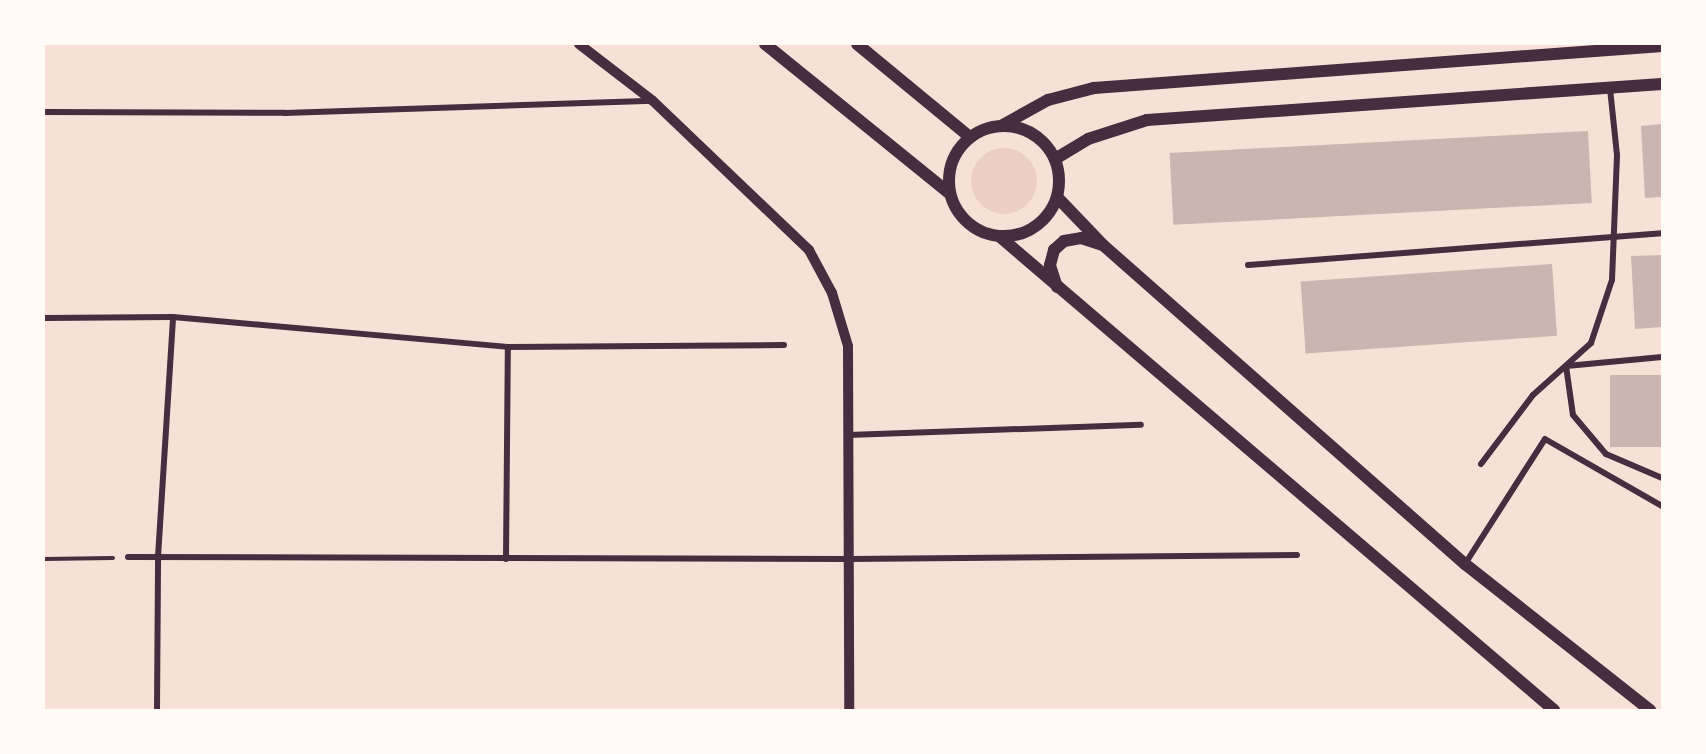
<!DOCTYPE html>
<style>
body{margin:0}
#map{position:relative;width:1706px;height:754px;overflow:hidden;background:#f7e1d7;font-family:"Archivo Narrow",sans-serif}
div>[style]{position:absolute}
.green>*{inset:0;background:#ebcfc5}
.round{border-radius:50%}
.building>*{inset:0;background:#ccb4b1;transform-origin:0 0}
.path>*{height:4px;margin:-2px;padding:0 2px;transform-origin:2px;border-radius:2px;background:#4a2c40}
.minor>*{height:6px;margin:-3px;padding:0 3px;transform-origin:3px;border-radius:3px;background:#4a2c40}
.tertiary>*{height:10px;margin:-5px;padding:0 5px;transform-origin:5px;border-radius:5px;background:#4a2c40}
.secondary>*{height:12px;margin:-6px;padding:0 6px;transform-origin:6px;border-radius:6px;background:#4a2c40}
.secondary>.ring{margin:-6px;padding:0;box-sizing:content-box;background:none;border:12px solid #4a2c40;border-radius:50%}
span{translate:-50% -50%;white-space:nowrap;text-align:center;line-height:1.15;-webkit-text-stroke:5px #fffaf5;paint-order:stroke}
.frame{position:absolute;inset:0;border:45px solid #fffaf5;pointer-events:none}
</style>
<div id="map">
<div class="green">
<i class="round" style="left:971px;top:148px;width:66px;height:66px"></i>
</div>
<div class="building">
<i style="clip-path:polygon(1662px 124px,1662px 197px,1645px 198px,1641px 126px)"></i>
<i style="left:1588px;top:131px;width:72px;height:419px;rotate:87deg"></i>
<i style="clip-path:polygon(1662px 255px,1662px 327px,1635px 329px,1631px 256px)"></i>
<i style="left:1552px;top:264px;width:72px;height:252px;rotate:86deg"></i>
<i style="left:1662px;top:375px;width:72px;height:52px;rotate:90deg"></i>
</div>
<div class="path">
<i style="left:44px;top:559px;width:69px;rotate:-0.8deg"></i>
</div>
<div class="minor">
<i style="left:44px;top:112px;width:241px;rotate:0.2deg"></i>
<i style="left:285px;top:113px;width:368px;rotate:-1.9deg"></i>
<i style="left:1248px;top:265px;width:415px;rotate:-4.4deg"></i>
<i style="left:44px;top:318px;width:129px;rotate:-0.4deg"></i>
<i style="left:173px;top:317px;width:336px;rotate:5.1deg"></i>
<i style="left:508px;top:347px;width:276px;rotate:-0.4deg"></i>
<i style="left:1662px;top:357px;width:96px;rotate:174.6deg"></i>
<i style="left:1566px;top:366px;width:49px;rotate:81.9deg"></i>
<i style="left:1573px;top:415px;width:51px;rotate:49.8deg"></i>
<i style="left:1606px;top:454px;width:61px;rotate:23.2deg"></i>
<i style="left:848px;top:435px;width:293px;rotate:-2deg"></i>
<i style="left:1481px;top:464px;width:86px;rotate:-53deg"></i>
<i style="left:1533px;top:395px;width:78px;rotate:-41.9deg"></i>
<i style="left:1591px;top:343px;width:66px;rotate:-71.6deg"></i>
<i style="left:1612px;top:280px;width:125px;rotate:-87.7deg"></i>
<i style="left:1617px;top:155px;width:67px;rotate:-96deg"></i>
<i style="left:128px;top:557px;width:721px;rotate:0.16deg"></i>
<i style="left:849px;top:559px;width:448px;rotate:-0.5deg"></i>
<i style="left:506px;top:559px;width:212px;rotate:-89.5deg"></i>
<i style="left:1465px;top:564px;width:148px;rotate:-57.4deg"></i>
<i style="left:1545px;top:439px;width:135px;rotate:29.8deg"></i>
<i style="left:157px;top:710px;width:153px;rotate:-89.6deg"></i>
<i style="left:158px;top:557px;width:240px;rotate:-86.4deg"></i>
</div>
<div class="tertiary">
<i style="left:579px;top:44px;width:93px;rotate:37.6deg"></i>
<i style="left:653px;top:101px;width:216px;rotate:43.7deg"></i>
<i style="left:809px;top:250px;width:49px;rotate:61.9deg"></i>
<i style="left:832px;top:293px;width:55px;rotate:73.2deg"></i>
<i style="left:848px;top:346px;width:364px;rotate:89.8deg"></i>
</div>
<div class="secondary">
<i style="left:765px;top:44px;width:238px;rotate:39deg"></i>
<i style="left:857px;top:44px;width:146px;rotate:39.5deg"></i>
<i class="ring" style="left:949px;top:126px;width:98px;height:98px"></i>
<i style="left:1001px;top:126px;width:54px;rotate:-29deg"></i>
<i style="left:1048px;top:100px;width:48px;rotate:-14.6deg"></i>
<i style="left:1094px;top:88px;width:570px;rotate:-4.23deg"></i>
<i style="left:1055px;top:159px;width:39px;rotate:-31deg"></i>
<i style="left:1088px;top:139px;width:62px;rotate:-17.9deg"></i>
<i style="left:1147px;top:120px;width:516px;rotate:-4deg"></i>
<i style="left:1057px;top:197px;width:66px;rotate:46.2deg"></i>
<i style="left:1103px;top:245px;width:482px;rotate:41.4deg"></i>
<i style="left:1465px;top:564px;width:236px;rotate:38.3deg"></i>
<i style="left:999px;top:236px;width:730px;rotate:40.5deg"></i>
<i style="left:1057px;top:287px;width:23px;rotate:-108deg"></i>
<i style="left:1050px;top:265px;width:16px;rotate:-75deg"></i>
<i style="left:1054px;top:250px;width:13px;rotate:-42deg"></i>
<i style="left:1064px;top:241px;width:17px;rotate:-10deg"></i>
<i style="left:1081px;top:238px;width:22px;rotate:18deg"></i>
</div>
<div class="frame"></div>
</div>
